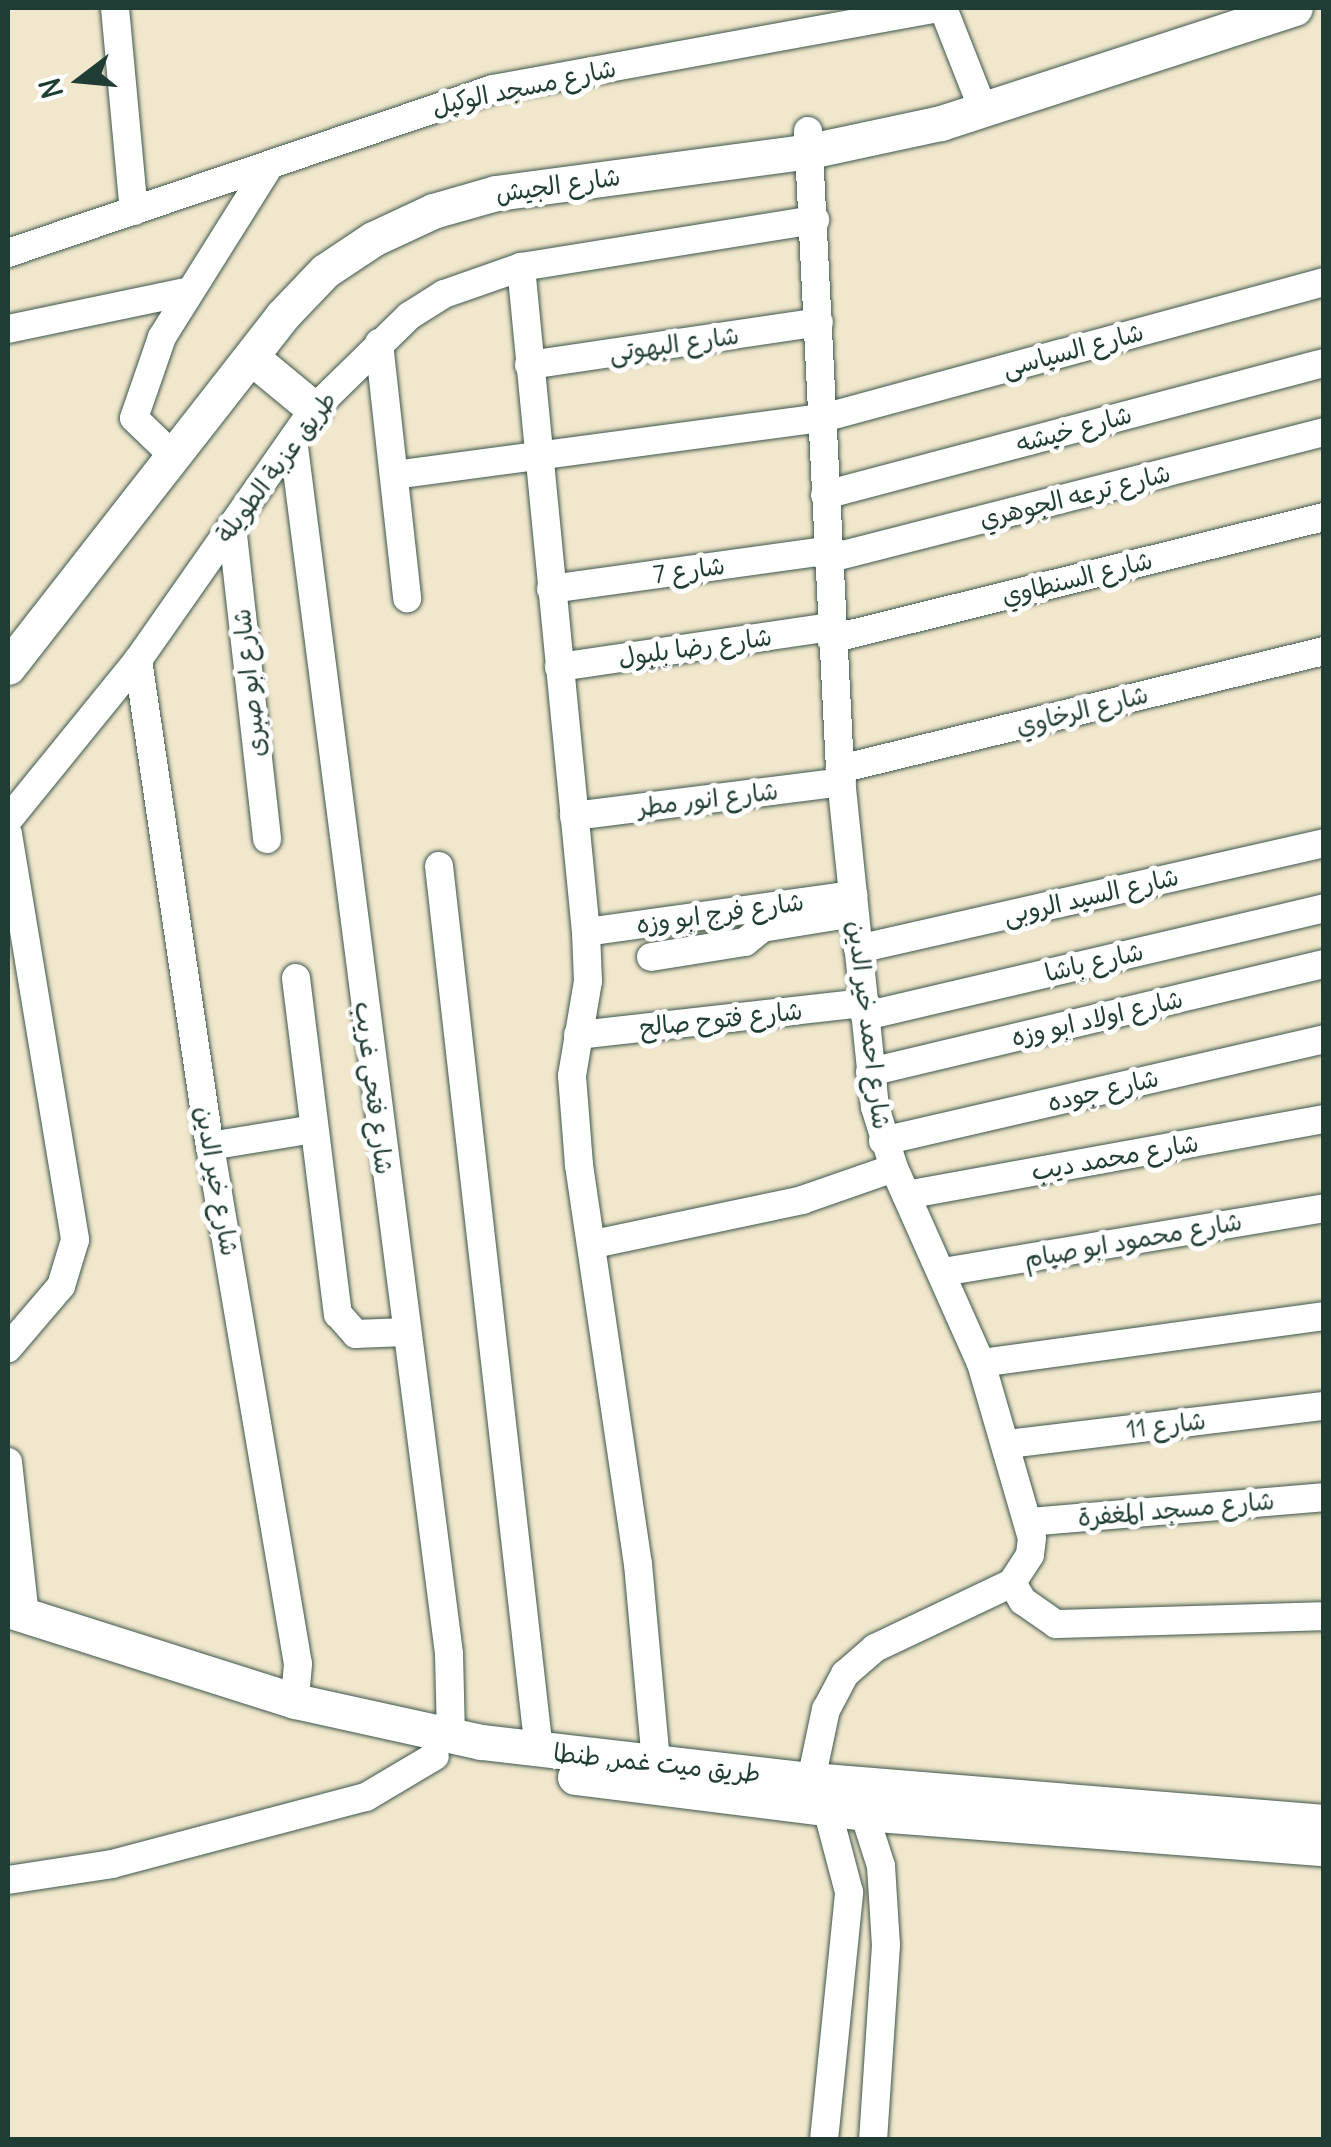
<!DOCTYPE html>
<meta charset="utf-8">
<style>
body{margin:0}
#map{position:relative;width:1331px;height:2147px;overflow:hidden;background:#f0e7cc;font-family:Delius,"Playpen Sans Arabic",sans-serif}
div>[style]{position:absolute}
.roads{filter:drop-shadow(0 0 2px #3e564b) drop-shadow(0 0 2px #3e564b)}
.minor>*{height:28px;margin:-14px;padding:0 14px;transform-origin:14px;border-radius:14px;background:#fff}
.major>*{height:35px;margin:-17.5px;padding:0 17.5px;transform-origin:17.5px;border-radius:17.5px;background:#fff}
span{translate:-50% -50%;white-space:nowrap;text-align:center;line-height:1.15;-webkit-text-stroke:10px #fff;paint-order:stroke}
.street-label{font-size:25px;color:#1f3d34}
.frame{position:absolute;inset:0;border:10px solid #1f3d34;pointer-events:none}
.north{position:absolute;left:30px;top:30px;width:100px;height:100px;-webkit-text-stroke:8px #fff;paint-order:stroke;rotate:254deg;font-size:28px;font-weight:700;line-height:40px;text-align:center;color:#1f3d34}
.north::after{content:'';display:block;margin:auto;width:35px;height:45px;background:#1f3d34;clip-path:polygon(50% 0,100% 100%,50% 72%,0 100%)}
</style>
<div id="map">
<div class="roads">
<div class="minor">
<i style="left:115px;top:8px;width:204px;rotate:84.7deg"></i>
<i style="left:943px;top:8px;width:112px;rotate:68.5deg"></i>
<i style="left:808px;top:131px;width:639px;rotate:87.13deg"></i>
<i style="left:840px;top:769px;width:340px;rotate:84.1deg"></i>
<i style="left:875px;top:1107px;width:64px;rotate:72.7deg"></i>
<i style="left:894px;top:1168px;width:214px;rotate:66deg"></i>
<i style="left:981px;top:1363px;width:182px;rotate:73.8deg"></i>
<i style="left:1032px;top:1538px;width:17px;rotate:97deg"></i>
<i style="left:1030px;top:1555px;width:33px;rotate:123deg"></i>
<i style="left:1012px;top:1583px;width:152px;rotate:154.6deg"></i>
<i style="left:875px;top:1648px;width:40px;rotate:139deg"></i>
<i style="left:845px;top:1674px;width:40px;rotate:118deg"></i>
<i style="left:826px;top:1709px;width:73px;rotate:101.9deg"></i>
<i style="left:8px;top:253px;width:512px;rotate:-18.68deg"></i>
<i style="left:493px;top:89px;width:453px;rotate:-10.3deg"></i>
<i style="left:521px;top:267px;width:668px;rotate:84.42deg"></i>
<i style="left:586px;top:932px;width:49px;rotate:87.7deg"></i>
<i style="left:588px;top:981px;width:96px;rotate:99.6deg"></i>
<i style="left:572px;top:1076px;width:89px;rotate:85.5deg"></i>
<i style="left:579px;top:1165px;width:403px;rotate:81.6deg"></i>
<i style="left:638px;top:1564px;width:200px;rotate:84.8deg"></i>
<i style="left:8px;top:329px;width:181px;rotate:-11.8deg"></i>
<i style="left:379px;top:343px;width:257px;rotate:83.7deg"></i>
<i style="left:529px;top:365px;width:293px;rotate:-8.4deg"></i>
<i style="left:293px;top:439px;width:1225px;rotate:82.68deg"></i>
<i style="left:449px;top:1654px;width:83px;rotate:88.6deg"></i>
<i style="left:163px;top:446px;width:40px;rotate:-136deg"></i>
<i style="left:134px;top:418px;width:86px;rotate:-70.9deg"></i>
<i style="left:162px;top:337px;width:196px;rotate:-57.9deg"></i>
<i style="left:394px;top:475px;width:433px;rotate:-7.6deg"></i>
<i style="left:823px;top:418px;width:519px;rotate:-15.19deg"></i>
<i style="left:825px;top:495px;width:516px;rotate:-14.82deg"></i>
<i style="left:232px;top:526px;width:315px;rotate:83.6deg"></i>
<i style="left:827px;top:559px;width:513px;rotate:-14.33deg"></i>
<i style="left:551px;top:589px;width:278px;rotate:-7.9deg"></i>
<i style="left:831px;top:639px;width:508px;rotate:-13.9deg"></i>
<i style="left:138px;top:660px;width:491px;rotate:81.6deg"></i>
<i style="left:210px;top:1146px;width:525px;rotate:80.36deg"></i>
<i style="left:298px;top:1664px;width:37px;rotate:95deg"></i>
<i style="left:559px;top:667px;width:275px;rotate:-8.4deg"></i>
<i style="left:840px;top:769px;width:498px;rotate:-13.7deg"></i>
<i style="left:574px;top:816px;width:270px;rotate:-7.2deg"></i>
<i style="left:8px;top:820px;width:206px;rotate:-50.9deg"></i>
<i style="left:138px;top:660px;width:307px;rotate:-55deg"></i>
<i style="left:314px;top:409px;width:133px;rotate:-44.4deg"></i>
<i style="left:409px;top:316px;width:41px;rotate:-32.2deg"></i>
<i style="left:444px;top:294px;width:82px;rotate:-19.3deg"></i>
<i style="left:521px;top:267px;width:298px;rotate:-9.1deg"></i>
<i style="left:8px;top:834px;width:411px;rotate:80.6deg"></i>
<i style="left:75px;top:1240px;width:48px;rotate:106.9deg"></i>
<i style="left:61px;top:1286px;width:82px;rotate:130.5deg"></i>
<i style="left:439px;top:866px;width:891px;rotate:83.55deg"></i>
<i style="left:586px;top:932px;width:270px;rotate:-7.9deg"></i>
<i style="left:858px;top:949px;width:478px;rotate:-12.8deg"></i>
<i style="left:651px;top:957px;width:95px;rotate:-9.1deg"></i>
<i style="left:745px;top:942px;width:22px;rotate:-39deg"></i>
<i style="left:762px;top:928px;width:81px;rotate:-9.2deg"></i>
<i style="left:296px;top:978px;width:339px;rotate:82.9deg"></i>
<i style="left:338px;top:1314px;width:27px;rotate:48deg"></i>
<i style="left:356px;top:1334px;width:49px;rotate:-2.3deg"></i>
<i style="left:865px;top:1016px;width:472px;rotate:-13.2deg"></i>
<i style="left:578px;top:1035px;width:288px;rotate:-6.4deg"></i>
<i style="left:870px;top:1072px;width:467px;rotate:-13.4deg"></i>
<i style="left:883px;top:1141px;width:453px;rotate:-13deg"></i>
<i style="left:210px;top:1146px;width:105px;rotate:-9.3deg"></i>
<i style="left:906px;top:1195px;width:425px;rotate:-10.3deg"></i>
<i style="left:594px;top:1244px;width:213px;rotate:-11.9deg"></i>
<i style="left:802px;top:1200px;width:97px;rotate:-19.2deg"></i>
<i style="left:943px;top:1272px;width:386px;rotate:-9.5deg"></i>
<i style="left:981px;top:1363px;width:346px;rotate:-7.8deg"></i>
<i style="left:1008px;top:1444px;width:318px;rotate:-6.9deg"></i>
<i style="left:8px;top:1462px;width:156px;rotate:83.7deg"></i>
<i style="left:1029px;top:1522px;width:296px;rotate:-4.8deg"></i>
<i style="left:1012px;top:1583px;width:21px;rotate:59deg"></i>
<i style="left:1023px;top:1601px;width:40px;rotate:34.9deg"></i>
<i style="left:1056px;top:1624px;width:268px;rotate:-1.7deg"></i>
<i style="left:864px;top:1813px;width:56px;rotate:72.2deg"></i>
<i style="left:881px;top:1866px;width:79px;rotate:86.4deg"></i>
<i style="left:886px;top:1945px;width:195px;rotate:93.8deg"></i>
<i style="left:8px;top:1880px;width:105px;rotate:-8.7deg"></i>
<i style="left:112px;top:1864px;width:263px;rotate:-14.8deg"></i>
<i style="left:366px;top:1797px;width:80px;rotate:-30.7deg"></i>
<i style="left:824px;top:2140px;width:249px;rotate:-84.2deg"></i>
<i style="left:849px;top:1892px;width:86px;rotate:-104.8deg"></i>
</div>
<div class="major">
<i style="left:251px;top:357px;width:82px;rotate:39.5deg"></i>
<i style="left:8px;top:667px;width:445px;rotate:-52deg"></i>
<i style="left:282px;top:316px;width:62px;rotate:-46.3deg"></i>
<i style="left:325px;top:271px;width:58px;rotate:-33.7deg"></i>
<i style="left:373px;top:239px;width:66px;rotate:-25deg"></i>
<i style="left:433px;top:211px;width:66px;rotate:-15.9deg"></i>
<i style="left:496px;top:193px;width:317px;rotate:-7.6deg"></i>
<i style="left:810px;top:151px;width:134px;rotate:-12.1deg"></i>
<i style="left:941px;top:123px;width:372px;rotate:-18deg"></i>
<i style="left:8px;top:1610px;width:301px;rotate:17.6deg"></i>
<i style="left:295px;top:1701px;width:190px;rotate:12.4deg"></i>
<i style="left:481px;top:1742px;width:332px;rotate:6.6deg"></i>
<i style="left:811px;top:1780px;width:515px;rotate:4.68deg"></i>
<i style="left:575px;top:1777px;width:291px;rotate:7.1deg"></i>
<i style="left:864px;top:1813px;width:461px;rotate:4.4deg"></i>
</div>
</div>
<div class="street-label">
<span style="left:524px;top:87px;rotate:-12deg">شارع مسجد الوكيل</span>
<span style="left:558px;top:185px;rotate:-8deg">شارع الجيش</span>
<span style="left:674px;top:344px;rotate:-8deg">شارع البهوتى</span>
<span style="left:1073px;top:350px;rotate:-15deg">شارع السياسى</span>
<span style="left:1074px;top:429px;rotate:-15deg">شارع خيشه</span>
<span style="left:276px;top:467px;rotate:-53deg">طريق عزبة الطويلة</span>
<span style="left:1075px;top:496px;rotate:-14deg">شارع ترعه الجوهري</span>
<span style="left:689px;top:570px;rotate:-8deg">شارع 7</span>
<span style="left:1077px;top:578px;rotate:-14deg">شارع السنطاوي</span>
<span style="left:695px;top:647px;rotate:-8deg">شارع رضا بلبول</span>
<span style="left:249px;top:683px;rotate:-96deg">شارع ابو صبرى</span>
<span style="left:1082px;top:710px;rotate:-14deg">شارع الرخاوي</span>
<span style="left:708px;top:799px;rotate:-7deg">شارع انور مطر</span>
<span style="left:1091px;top:896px;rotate:-13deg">شارع السيد الروبى</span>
<span style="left:720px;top:913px;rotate:-8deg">شارع فرج ابو وزه</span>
<span style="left:1094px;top:962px;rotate:-13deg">شارع باشا</span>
<span style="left:1097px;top:1018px;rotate:-13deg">شارع اولاد ابو وزه</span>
<span style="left:721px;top:1019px;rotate:-6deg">شارع فتوح صالح</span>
<span style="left:869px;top:1025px;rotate:83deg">شارع احمد خير الدين</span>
<span style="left:374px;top:1088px;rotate:83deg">شارع فتحى غريب</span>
<span style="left:1103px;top:1090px;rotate:-13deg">شارع جوده</span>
<span style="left:1115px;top:1157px;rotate:-10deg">شارع محمد ديب</span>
<span style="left:217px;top:1181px;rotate:80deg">شارع خير الدين</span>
<span style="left:1133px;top:1240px;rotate:-10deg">شارع محمود ابو صيام</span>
<span style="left:1166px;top:1425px;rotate:-7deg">شارع 11</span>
<span style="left:1176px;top:1509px;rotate:-5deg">شارع مسجد المغفرة</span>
<span style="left:657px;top:1763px;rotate:6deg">طريق ميت غمر, طنطا</span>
</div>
<div class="frame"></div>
<div class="north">N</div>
</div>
